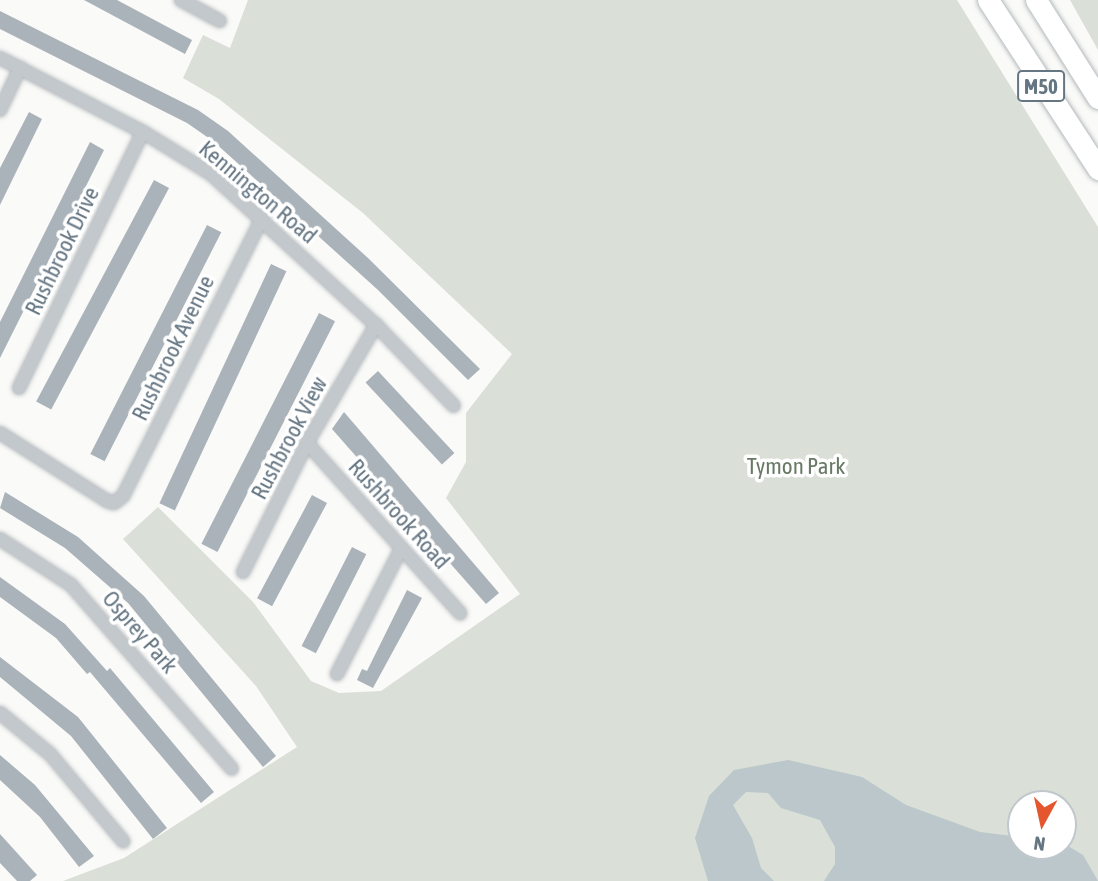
<!DOCTYPE html>
<style>
body{margin:0}
#map{position:relative;width:1098px;height:881px;overflow:hidden;background:#fafaf8;font-family:"Asap Condensed",sans-serif}
div>[style]{position:absolute}
.green>*{inset:0;background:#dadfd7}
.water>*{inset:0;background:#bbc7cb}
.building>*{inset:0;background:#aab3b9;transform-origin:0 0}
.roads{filter:drop-shadow(0 0 2px #b4b9bd) drop-shadow(0 0 2px #b4b9bd)}
.minor>*{height:12px;margin:-6px;padding:0 6px;transform-origin:6px;border-radius:6px;background:#c3c8cc}
.motorway>*{height:21px;margin:-10.5px;padding:0 10.5px;transform-origin:10.5px;border-radius:10.5px;background:#fff}
span{translate:-50% -50%;white-space:nowrap;text-align:center;line-height:1.15;-webkit-text-stroke:7px #fff;paint-order:stroke}
.shield-label span{padding:2px 5px;background:#fff;border:2px solid;border-radius:5px;-webkit-text-stroke-width:0}
.shield-label{font-size:21px;color:#657683;font-weight:700}
.street-label{font-size:23px;color:#657683}
.park-label{font-size:23px;color:#687a64}
.north{position:absolute;left:1007px;top:790px;width:70px;height:70px;box-sizing:border-box;background:#fff;border:2px solid #c1c8cd;border-radius:50%;rotate:188deg;font-size:19px;font-weight:700;line-height:28px;text-align:center;color:#657683}
.north::after{content:'';display:block;margin:auto;width:24px;height:32px;background:#e4572e;clip-path:polygon(50% 0,100% 100%,50% 72%,0 100%)}
</style>
<div id="map">
<div class="green">
<i style="clip-path:polygon(evenodd,248px 0,957px 0,1098px 227px,1098px 881px,63px 881px,124px 858px,297px 747px,256px 686px,123px 539px,158px 507px,253px 602px,311px 681px,339px 693px,381px 691px,520px 594px,446px 498px,466px 462px,466px 413px,512px 354px,363px 213px,219px 99px,183px 78px,203px 35px,230px 48px,248px 0,1021px 804px,1063px 804px,1063px 846px,1021px 846px,1021px 804px)"></i>
<i style="clip-path:polygon(1070px 0,1098px 0,1098px 50px)"></i>
</div>
<div class="water">
<i style="clip-path:polygon(788px 760px,862px 777px,906px 805px,980px 832px,1021px 837px,1021px 846px,1063px 843px,1083px 855px,1098px 881px,824px 881px,835px 864px,835px 847px,820px 820px,781px 808px,768px 793px,746px 792px,733px 805px,752px 838px,761px 868px,774px 881px,708px 881px,695px 838px,709px 796px,734px 770px)"></i>
</div>
<div class="building">
<i style="clip-path:polygon(84px 0,117px 0,192px 40px,185px 54px)"></i>
<i style="clip-path:polygon(0 11px,198px 110px,228px 131px,368px 258px,480px 369px,468px 380px,378px 290px,213px 141px,187px 123px,0 29px)"></i>
<i style="clip-path:polygon(29px 112px,42px 119px,0 205px,0 168px)"></i>
<i style="clip-path:polygon(90px 142px,104px 150px,0 358px,0 322px)"></i>
<i style="left:154px;top:180px;width:17px;height:251px;rotate:28deg"></i>
<i style="left:207px;top:225px;width:16px;height:257px;rotate:27deg"></i>
<i style="left:271px;top:264px;width:17px;height:264px;rotate:25deg"></i>
<i style="left:319px;top:313px;width:18px;height:259px;rotate:27deg"></i>
<i style="left:378px;top:371px;width:112px;height:17px;rotate:47deg"></i>
<i style="clip-path:polygon(344px 412px,499px 593px,486px 604px,332px 429px)"></i>
<i style="clip-path:polygon(5px 492px,78px 537px,144px 596px,276px 756px,263px 767px,128px 603px,65px 548px,0 508px)"></i>
<i style="left:312px;top:495px;width:17px;height:117px;rotate:28deg"></i>
<i style="left:352px;top:547px;width:16px;height:111px;rotate:27deg"></i>
<i style="clip-path:polygon(0 577px,65px 624px,107px 671px,110px 668px,214px 792px,201px 803px,90px 672px,87px 674px,56px 638px,0 597px)"></i>
<i style="clip-path:polygon(407px 590px,422px 598px,373px 688px,357px 680px,362px 669px,367px 671px)"></i>
<i style="clip-path:polygon(0 657px,78px 717px,167px 828px,153px 839px,71px 736px,0 677px)"></i>
<i style="clip-path:polygon(0 755px,35px 785px,94px 856px,79px 867px,40px 817px,0 780px)"></i>
<i style="clip-path:polygon(0 834px,37px 875px,30px 881px,17px 881px,0 863px)"></i>
</div>
<div class="roads">
<div class="minor">
<i style="left:181px;top:0;width:44px;rotate:28.3deg"></i>
<i style="left:0;top:58px;width:161px;rotate:27.4deg"></i>
<i style="left:143px;top:132px;width:80px;rotate:31.7deg"></i>
<i style="left:211px;top:174px;width:224px;rotate:42.5deg"></i>
<i style="left:376px;top:325px;width:112px;rotate:46.1deg"></i>
<i style="left:0;top:110px;width:47px;rotate:-64.5deg"></i>
<i style="left:19px;top:388px;width:284px;rotate:-64.2deg"></i>
<i style="left:0;top:433px;width:127px;rotate:32.4deg"></i>
<i style="left:107px;top:501px;width:7px;rotate:16deg"></i>
<i style="left:114px;top:503px;width:11px;rotate:-38deg"></i>
<i style="left:123px;top:496px;width:311px;rotate:-63.4deg"></i>
<i style="left:307px;top:443px;width:229px;rotate:48deg"></i>
<i style="left:0;top:539px;width:85px;rotate:32.9deg"></i>
<i style="left:71px;top:585px;width:244px;rotate:48.8deg"></i>
<i style="left:243px;top:572px;width:144px;rotate:-63.6deg"></i>
<i style="left:307px;top:443px;width:137px;rotate:-59.7deg"></i>
<i style="left:337px;top:674px;width:140px;rotate:-62.9deg"></i>
<i style="left:0;top:713px;width:65px;rotate:39.4deg"></i>
<i style="left:50px;top:754px;width:114px;rotate:50deg"></i>
</div>
<div class="motorway">
<i style="left:988px;top:0;width:202px;rotate:56.9deg"></i>
<i style="left:1036px;top:0;width:116px;rotate:57.7deg"></i>
</div>
</div>
<div class="shield-label">
<span style="left:1041px;top:86px">M50</span>
</div>
<div class="street-label">
<span style="left:258px;top:192px;rotate:40deg">Kennington Road</span>
<span style="left:62px;top:251px;rotate:-64deg">Rushbrook Drive</span>
<span style="left:173px;top:348px;rotate:-64deg">Rushbrook Avenue</span>
<span style="left:289px;top:438px;rotate:-62deg">Rushbrook View</span>
<span style="left:399px;top:514px;rotate:48deg">Rushbrook Road</span>
<span style="left:140px;top:632px;rotate:49deg">Osprey Park</span>
</div>
<div class="park-label">
<span style="left:796px;top:466px">Tymon Park</span>
</div>
<div class="north">N</div>
</div>
